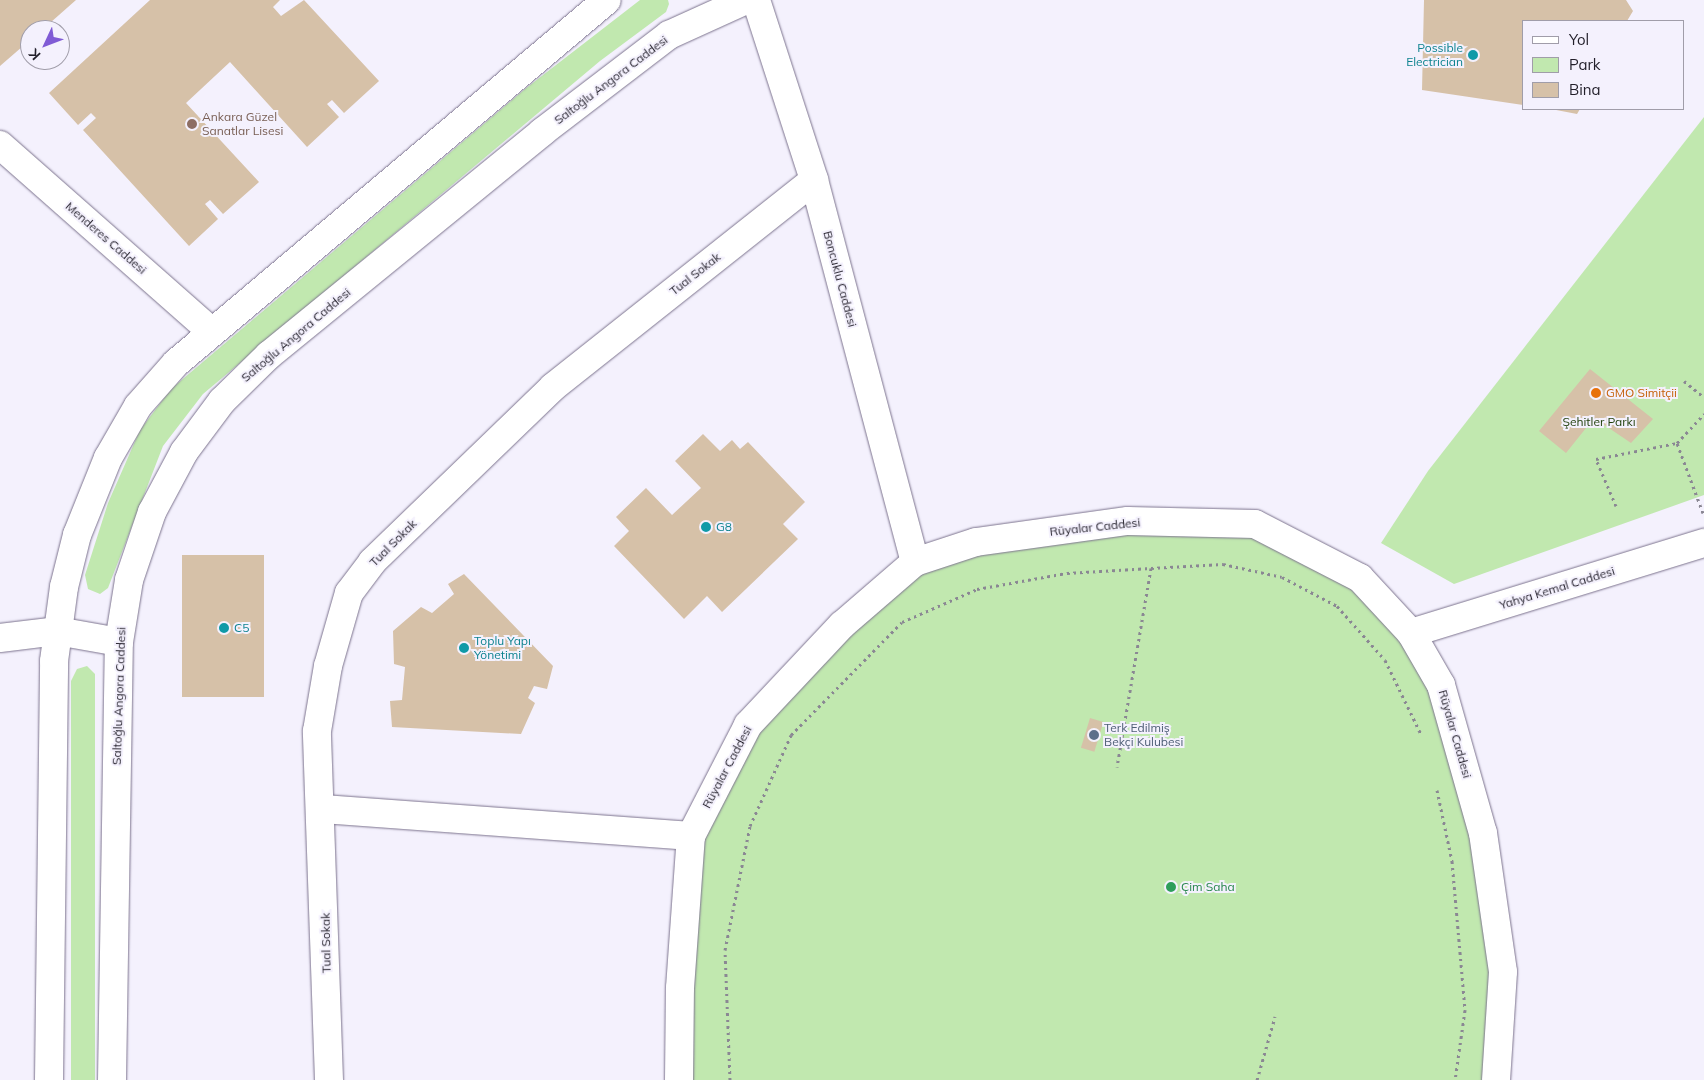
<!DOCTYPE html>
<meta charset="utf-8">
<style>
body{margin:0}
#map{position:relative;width:1704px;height:1080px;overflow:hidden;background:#f4f1fd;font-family:Mulish,sans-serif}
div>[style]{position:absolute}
.green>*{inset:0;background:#c1e8af}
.building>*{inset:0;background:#d6c1a8;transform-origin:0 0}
.path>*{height:3px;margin-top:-1.5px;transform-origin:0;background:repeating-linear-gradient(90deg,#8a8793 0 2.5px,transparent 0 6.5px)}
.roads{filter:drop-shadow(0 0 1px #7c738e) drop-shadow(0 0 1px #7c738e)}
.street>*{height:28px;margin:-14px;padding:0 14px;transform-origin:14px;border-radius:14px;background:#fff}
.secondary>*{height:28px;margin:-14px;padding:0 14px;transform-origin:14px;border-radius:14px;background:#fff}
.dots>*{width:14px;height:14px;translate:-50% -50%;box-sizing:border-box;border:2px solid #f4f1fd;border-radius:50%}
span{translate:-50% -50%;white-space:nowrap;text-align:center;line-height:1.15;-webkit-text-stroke:4px #f4f1fd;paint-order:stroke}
.culture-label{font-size:12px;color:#0d838f}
.right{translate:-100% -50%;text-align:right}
.left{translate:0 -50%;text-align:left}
.street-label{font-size:12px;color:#221f2a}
.education-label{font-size:12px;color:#785e54}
.food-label{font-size:12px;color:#c56008}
.park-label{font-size:12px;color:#1d3d07}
.service-label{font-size:12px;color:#4e5e75}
.leisure-label{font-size:12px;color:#27864d}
.legend{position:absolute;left:1522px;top:20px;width:162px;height:90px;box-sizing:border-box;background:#f4f1fd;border:1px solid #a09da9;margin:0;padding:6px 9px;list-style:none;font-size:15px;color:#221f2a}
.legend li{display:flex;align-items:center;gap:10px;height:25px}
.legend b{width:25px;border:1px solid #a09da9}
.north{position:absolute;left:20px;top:20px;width:50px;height:50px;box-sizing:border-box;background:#f4f1fd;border:1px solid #a09da9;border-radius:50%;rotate:227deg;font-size:14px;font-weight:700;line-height:20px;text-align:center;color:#221f2a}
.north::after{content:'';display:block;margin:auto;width:18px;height:22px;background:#805bd5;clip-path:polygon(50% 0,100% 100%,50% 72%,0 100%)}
</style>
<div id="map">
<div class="green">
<i style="clip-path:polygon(640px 0,668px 0,669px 4px,666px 12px,600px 61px,203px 394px,163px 446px,108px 588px,100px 594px,88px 589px,85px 575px,108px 503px,140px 430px,171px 389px,525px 89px)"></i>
<i style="clip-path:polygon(1704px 117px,1704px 495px,1454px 584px,1381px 543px,1428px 471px)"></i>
<i style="clip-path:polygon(1255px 524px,1360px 578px,1411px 633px,1483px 833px,1496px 1080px,679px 1080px,691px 836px,748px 725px,915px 562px,976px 542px)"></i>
<i style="clip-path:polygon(87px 666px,95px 674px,95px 1080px,71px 1080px,71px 681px,77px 669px)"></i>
</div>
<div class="building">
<i style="clip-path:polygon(0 0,76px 0,42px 30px,30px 30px,30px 40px,0 66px)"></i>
<i style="clip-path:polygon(150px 0,280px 0,273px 7px,281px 16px,304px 0,379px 81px,344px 113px,332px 100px,327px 104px,339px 117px,307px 147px,230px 62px,186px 103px,259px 182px,223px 214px,210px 200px,205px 204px,218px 219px,189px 246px,83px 130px,96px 118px,91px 113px,78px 125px,49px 93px)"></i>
<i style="clip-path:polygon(1424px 0,1626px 0,1633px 11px,1627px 21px,1523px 21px,1523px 105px,1422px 90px)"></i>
<i style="clip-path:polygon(1551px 109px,1580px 109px,1577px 114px)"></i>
<i style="clip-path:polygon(1590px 369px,1653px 419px,1631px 443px,1594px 418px,1566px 453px,1539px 431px)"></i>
<i style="clip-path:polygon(703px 434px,720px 451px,732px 440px,740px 449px,748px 442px,805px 502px,783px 524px,798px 539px,722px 612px,707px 596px,684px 619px,614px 546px,629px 531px,616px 517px,646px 488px,672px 515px,701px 488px,675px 461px)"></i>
<i style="left:264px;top:555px;width:142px;height:82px;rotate:90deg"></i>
<i style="clip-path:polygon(464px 574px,553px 666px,547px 689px,534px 686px,528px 698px,535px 703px,521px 734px,392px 727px,390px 701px,402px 700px,405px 667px,394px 664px,393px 631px,421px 607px,432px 613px,454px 594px,448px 584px)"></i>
<i style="left:1090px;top:718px;width:14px;height:31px;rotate:17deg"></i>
</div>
<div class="path">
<i style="left:1684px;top:381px;width:26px;rotate:39deg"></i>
<i style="left:1616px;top:506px;width:51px;rotate:-113.1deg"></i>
<i style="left:1596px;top:459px;width:83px;rotate:-11.2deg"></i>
<i style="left:1703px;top:513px;width:75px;rotate:-110.4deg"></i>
<i style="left:1677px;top:443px;width:40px;rotate:-47deg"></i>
<i style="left:1151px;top:568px;width:72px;rotate:-3.2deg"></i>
<i style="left:1223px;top:564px;width:60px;rotate:12.4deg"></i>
<i style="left:1282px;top:577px;width:62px;rotate:27.8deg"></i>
<i style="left:1337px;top:606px;width:72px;rotate:48.4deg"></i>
<i style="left:1385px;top:660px;width:82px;rotate:64.1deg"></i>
<i style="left:1437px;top:790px;width:73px;rotate:78.1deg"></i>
<i style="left:1452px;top:861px;width:150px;rotate:85deg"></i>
<i style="left:1465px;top:1010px;width:71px;rotate:98.1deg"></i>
<i style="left:730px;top:1080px;width:130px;rotate:-92.2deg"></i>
<i style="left:725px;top:950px;width:126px;rotate:-78.6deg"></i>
<i style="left:750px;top:826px;width:100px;rotate:-65.7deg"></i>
<i style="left:791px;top:735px;width:158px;rotate:-45.5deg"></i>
<i style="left:902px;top:622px;width:82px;rotate:-23.7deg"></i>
<i style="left:977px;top:589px;width:91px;rotate:-10.1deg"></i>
<i style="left:1067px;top:573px;width:84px;rotate:-3.4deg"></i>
<i style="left:1151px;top:568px;width:202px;rotate:99.7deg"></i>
<i style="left:1257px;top:1080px;width:66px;rotate:-74.1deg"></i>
</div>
<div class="roads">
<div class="street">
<i style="left:756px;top:0;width:189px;rotate:72.1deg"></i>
<i style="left:814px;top:180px;width:395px;rotate:75.2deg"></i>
<i style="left:0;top:145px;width:283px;rotate:41.4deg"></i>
<i style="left:1411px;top:633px;width:307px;rotate:-17.1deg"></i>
<i style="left:0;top:638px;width:57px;rotate:-7deg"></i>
<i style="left:323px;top:809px;width:369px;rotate:4.2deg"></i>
<i style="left:329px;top:1080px;width:349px;rotate:-92deg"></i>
<i style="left:317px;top:731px;width:66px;rotate:-80.4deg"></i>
<i style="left:328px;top:666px;width:76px;rotate:-74deg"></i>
<i style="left:349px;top:593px;width:39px;rotate:-53deg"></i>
<i style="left:372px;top:562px;width:252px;rotate:-44deg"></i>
<i style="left:553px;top:387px;width:333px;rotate:-38.4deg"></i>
<i style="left:679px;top:1080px;width:92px;rotate:-89.4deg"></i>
<i style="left:680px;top:988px;width:152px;rotate:-85.9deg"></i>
<i style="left:691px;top:836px;width:125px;rotate:-62.8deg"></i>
<i style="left:748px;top:725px;width:137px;rotate:-46.8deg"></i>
<i style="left:842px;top:625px;width:96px;rotate:-40.8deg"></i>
<i style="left:915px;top:562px;width:64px;rotate:-18.2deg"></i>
<i style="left:976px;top:542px;width:153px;rotate:-7.9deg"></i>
<i style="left:1128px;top:521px;width:127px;rotate:1.4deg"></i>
<i style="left:1255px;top:524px;width:118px;rotate:27.2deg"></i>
<i style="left:1360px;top:578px;width:75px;rotate:47.2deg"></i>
<i style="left:1411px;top:633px;width:60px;rotate:60deg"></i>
<i style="left:1441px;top:685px;width:154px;rotate:74.2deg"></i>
<i style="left:1483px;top:833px;width:140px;rotate:81.8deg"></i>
<i style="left:1503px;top:972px;width:108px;rotate:93.7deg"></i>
</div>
<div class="secondary">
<i style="left:57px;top:631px;width:63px;rotate:10.1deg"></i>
<i style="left:49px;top:1080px;width:419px;rotate:-89.3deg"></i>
<i style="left:54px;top:661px;width:75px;rotate:-82.3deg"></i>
<i style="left:64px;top:587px;width:54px;rotate:-76deg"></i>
<i style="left:77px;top:535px;width:83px;rotate:-68.1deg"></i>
<i style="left:108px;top:458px;width:60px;rotate:-60deg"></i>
<i style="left:138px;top:406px;width:57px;rotate:-48.5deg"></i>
<i style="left:176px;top:363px;width:563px;rotate:-40.11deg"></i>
<i style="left:112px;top:1080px;width:438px;rotate:-89.1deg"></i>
<i style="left:119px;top:642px;width:63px;rotate:-80.8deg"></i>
<i style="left:129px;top:580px;width:72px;rotate:-71.3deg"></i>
<i style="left:152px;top:512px;width:68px;rotate:-61.9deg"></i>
<i style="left:184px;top:452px;width:64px;rotate:-53.3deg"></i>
<i style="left:222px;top:401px;width:66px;rotate:-44.4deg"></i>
<i style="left:269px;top:355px;width:353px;rotate:-39.2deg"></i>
<i style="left:542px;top:132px;width:160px;rotate:-37.4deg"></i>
<i style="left:669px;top:35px;width:85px;rotate:-24.4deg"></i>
</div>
</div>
<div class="dots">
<i style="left:1473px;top:55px;background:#0f9aa8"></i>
<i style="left:192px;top:124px;background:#8d6e63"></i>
<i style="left:1596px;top:393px;background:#e8710a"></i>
<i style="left:706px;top:527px;background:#0f9aa8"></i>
<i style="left:224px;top:628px;background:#0f9aa8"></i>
<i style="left:464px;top:648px;background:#0f9aa8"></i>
<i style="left:1094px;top:735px;background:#5c6f8a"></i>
<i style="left:1171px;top:887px;background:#2e9e5b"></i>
</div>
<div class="culture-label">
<span class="right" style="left:1463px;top:55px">Possible<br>Electrician</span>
<span class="left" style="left:716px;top:527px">G8</span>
<span class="left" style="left:234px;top:628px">C5</span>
<span class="left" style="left:474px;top:648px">Toplu Yapı<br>Yönetimi</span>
</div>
<div class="street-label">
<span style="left:611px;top:80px;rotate:-37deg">Saltoğlu Angora Caddesi</span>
<span style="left:106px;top:238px;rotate:41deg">Menderes Caddesi</span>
<span style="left:695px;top:274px;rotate:-38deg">Tual Sokak</span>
<span style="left:840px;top:279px;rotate:75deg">Boncuklu Caddesi</span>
<span style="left:296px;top:335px;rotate:-40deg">Saltoğlu Angora Caddesi</span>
<span style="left:1095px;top:527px;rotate:-6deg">Rüyalar Caddesi</span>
<span style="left:393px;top:543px;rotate:-45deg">Tual Sokak</span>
<span style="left:1557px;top:588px;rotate:-17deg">Yahya Kemal Caddesi</span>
<span style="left:119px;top:696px;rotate:-88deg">Saltoğlu Angora Caddesi</span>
<span style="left:1455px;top:734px;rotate:74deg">Rüyalar Caddesi</span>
<span style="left:727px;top:767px;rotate:-62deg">Rüyalar Caddesi</span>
<span style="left:326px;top:943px;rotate:-91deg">Tual Sokak</span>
</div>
<div class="education-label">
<span class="left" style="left:202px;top:124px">Ankara Güzel<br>Sanatlar Lisesi</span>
</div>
<div class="food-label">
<span class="left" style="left:1606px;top:393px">GMO Simitçii</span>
</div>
<div class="park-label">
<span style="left:1599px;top:422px">Şehitler Parkı</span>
</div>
<div class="service-label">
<span class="left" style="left:1104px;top:735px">Terk Edilmiş<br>Bekçi Kulubesi</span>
</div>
<div class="leisure-label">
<span class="left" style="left:1181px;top:887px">Çim Saha</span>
</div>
<ul class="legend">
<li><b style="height:6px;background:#fff"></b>Yol</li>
<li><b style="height:14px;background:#c1e8af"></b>Park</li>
<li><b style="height:14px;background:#d6c1a8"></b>Bina</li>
</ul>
<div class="north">K</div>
</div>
